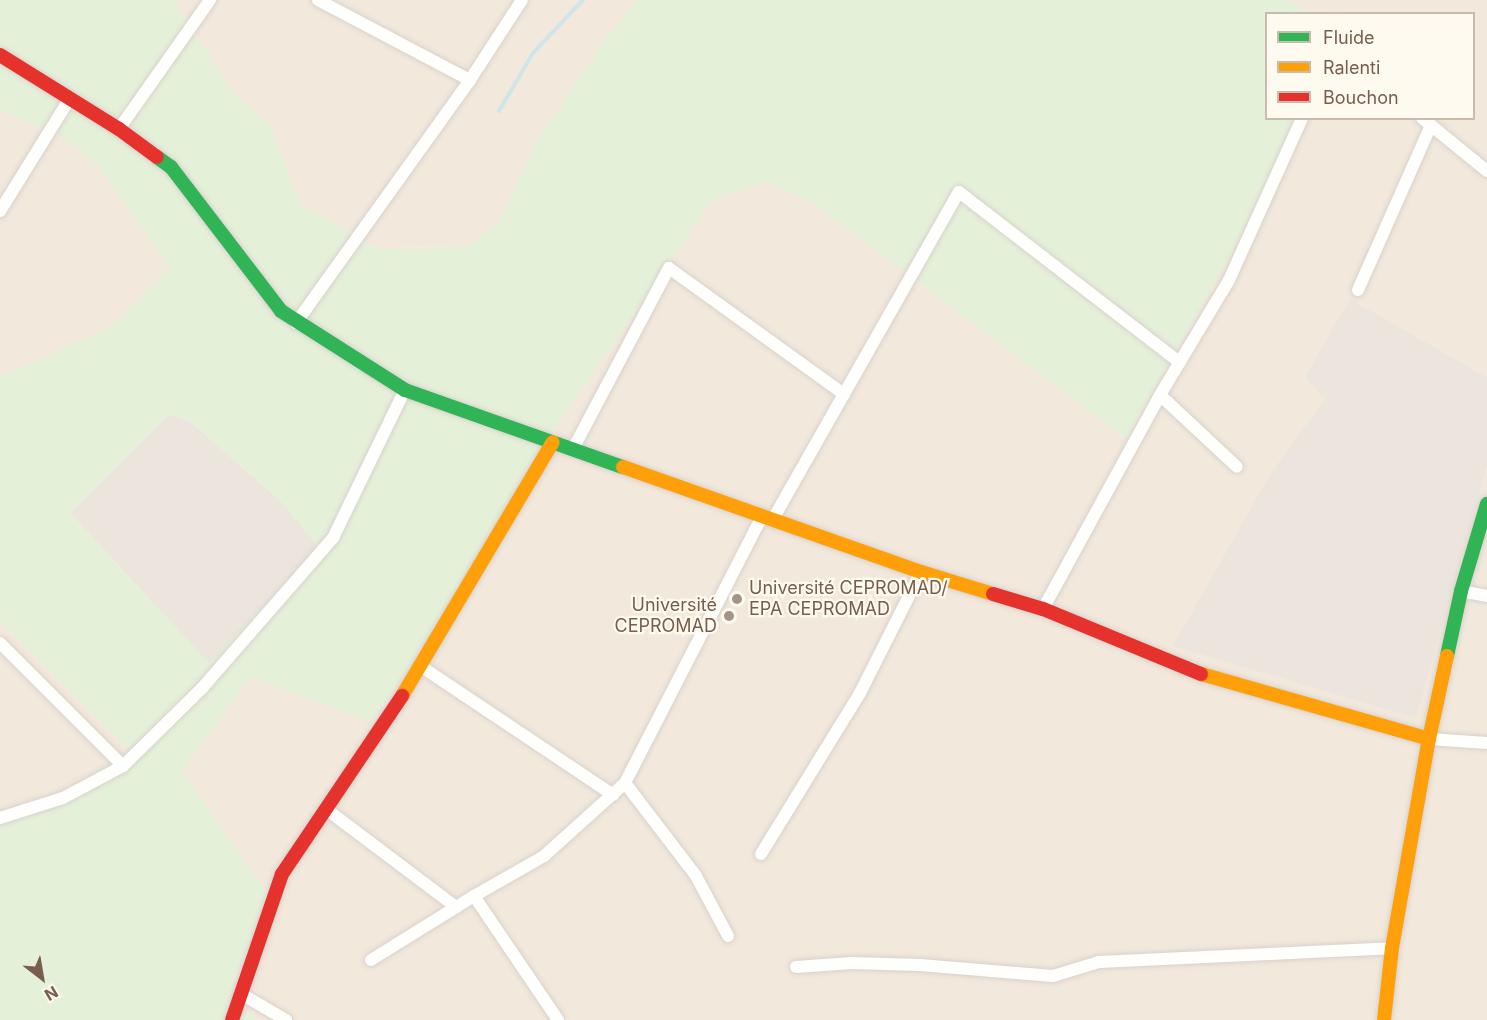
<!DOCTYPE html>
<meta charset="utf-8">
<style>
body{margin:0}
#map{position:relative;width:1487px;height:1020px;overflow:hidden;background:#f9f5ee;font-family:Inter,sans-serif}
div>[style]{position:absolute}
.residential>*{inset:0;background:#f2e8dc}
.industrial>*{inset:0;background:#ece5de}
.green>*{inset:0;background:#e5f0d9}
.stream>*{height:4px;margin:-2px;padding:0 2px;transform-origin:2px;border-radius:2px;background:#cfe6e9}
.roads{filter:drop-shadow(0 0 2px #d8d2cc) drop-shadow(0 0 2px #d8d2cc)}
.street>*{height:12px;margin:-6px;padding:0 6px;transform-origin:6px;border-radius:6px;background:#fefefc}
.fast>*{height:14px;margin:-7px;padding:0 7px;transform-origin:7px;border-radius:7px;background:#30b455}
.slow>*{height:14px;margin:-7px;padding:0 7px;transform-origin:7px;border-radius:7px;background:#ff9f0a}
.jam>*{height:14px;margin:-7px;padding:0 7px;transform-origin:7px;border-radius:7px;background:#e5322d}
.dots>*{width:16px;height:16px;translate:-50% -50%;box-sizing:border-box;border:3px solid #fffaf0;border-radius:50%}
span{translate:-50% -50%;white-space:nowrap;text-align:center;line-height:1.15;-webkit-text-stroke:4.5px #fffaf0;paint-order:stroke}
.poi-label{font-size:18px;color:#785e4c}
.left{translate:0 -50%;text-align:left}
.right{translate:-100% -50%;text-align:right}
.legend{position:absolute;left:1265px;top:12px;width:210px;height:108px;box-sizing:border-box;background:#fffaf0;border:2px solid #c9bcae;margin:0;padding:8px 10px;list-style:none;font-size:18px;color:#785e4c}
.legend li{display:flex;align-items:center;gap:12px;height:30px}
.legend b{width:30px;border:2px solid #c9bcae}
.north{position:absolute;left:12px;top:948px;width:60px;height:60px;-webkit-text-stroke:4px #fffaf0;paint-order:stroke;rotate:149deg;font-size:16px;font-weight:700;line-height:24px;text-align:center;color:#785e4c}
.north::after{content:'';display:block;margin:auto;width:21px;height:27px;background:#785e4c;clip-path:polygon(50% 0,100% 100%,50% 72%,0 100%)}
</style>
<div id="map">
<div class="residential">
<i style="clip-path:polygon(173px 0,637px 0,608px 35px,536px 143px,500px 221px,467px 247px,376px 248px,300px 203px,269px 122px,236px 96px)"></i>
<i style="clip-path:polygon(1288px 0,1487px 0,1487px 377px,1351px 300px,1326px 399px,1322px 405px,1415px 718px,1487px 466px,1487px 1020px,262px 1020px,227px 999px,267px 894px,182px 771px,251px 677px,428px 639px,552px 433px,712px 200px,765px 181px,816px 205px,1126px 439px,1226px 264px,1298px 119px,1474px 118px,1474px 14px,1306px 13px)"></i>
<i style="clip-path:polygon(0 110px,65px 139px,99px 167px,171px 269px,110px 328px,0 377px)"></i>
<i style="clip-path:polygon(0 621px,132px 752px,58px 794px,0 816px)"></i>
</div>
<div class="industrial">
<i style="clip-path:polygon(1350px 299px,1487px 377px,1487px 466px,1416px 718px,1173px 646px,1271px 473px,1325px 399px,1305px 377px)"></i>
<i style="clip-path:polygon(169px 414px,191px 422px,282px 502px,320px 548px,209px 664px,70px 513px)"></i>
</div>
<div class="green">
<i style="clip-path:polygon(evenodd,0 0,173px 0,236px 96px,269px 122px,300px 203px,376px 248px,467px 247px,500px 221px,536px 143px,608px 35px,637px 0,1288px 0,1306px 13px,1266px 14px,1266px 118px,1298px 119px,1226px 264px,1126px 439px,816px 205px,765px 181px,712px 201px,552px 433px,428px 639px,371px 722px,251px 677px,182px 771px,267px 894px,227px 999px,262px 1020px,0 1020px,0 816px,58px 794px,132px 752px,0 621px,0 377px,110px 328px,171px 269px,99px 167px,65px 139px,0 110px,0 0,169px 414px,191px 422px,282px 502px,319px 548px,209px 663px,70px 513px,169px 414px)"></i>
</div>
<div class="stream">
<i style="left:499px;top:111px;width:67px;rotate:-59.6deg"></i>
<i style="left:533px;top:53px;width:73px;rotate:-46.7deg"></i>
</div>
<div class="roads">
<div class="street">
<i style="left:318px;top:0;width:172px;rotate:27.8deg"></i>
<i style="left:1422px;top:118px;width:84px;rotate:39.2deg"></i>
<i style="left:119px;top:129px;width:158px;rotate:-54.8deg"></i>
<i style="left:0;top:211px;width:133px;rotate:-58.2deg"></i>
<i style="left:1358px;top:290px;width:180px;rotate:-66.1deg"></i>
<i style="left:296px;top:323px;width:299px;rotate:-54.4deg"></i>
<i style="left:470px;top:80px;width:95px;rotate:-57deg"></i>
<i style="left:1160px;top:395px;width:105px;rotate:43.1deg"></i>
<i style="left:573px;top:449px;width:205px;rotate:-62.1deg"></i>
<i style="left:669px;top:268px;width:216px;rotate:35.8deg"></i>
<i style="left:773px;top:519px;width:376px;rotate:-60.4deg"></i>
<i style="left:959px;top:192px;width:279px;rotate:37.7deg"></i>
<i style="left:1461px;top:591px;width:26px;rotate:11deg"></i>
<i style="left:1043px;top:609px;width:244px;rotate:-61.3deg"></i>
<i style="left:1160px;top:395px;width:134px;rotate:-59deg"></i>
<i style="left:1229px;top:280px;width:178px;rotate:-65.7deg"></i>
<i style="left:0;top:643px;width:174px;rotate:45deg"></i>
<i style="left:422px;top:667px;width:230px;rotate:33.8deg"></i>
<i style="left:1429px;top:739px;width:58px;rotate:3.9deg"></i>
<i style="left:625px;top:783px;width:117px;rotate:52.6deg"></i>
<i style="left:696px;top:876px;width:68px;rotate:61.9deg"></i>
<i style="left:326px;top:809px;width:163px;rotate:37deg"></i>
<i style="left:0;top:818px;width:66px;rotate:-17.6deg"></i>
<i style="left:63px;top:798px;width:68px;rotate:-28.1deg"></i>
<i style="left:123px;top:766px;width:112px;rotate:-44.6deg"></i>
<i style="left:203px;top:687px;width:198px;rotate:-48.9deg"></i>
<i style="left:333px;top:538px;width:165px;rotate:-64.1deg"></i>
<i style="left:761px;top:854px;width:189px;rotate:-58.4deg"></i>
<i style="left:860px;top:693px;width:136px;rotate:-63.2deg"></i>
<i style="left:474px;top:896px;width:150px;rotate:55.9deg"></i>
<i style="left:371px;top:960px;width:121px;rotate:-31.9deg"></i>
<i style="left:474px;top:896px;width:81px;rotate:-29.7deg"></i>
<i style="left:544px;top:856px;width:109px;rotate:-42deg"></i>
<i style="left:625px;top:783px;width:301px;rotate:-62.8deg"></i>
<i style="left:796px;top:967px;width:56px;rotate:-4.1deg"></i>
<i style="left:852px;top:963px;width:68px;rotate:1.7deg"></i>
<i style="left:920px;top:965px;width:133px;rotate:4.7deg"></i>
<i style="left:1053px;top:976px;width:48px;rotate:-16.9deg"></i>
<i style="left:1099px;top:962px;width:293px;rotate:-2.7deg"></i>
<i style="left:243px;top:995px;width:50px;rotate:30.2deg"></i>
</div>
<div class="fast">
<i style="left:157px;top:157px;width:17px;rotate:36deg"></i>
<i style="left:171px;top:167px;width:181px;rotate:52.6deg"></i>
<i style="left:281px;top:311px;width:147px;rotate:32.5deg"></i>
<i style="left:405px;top:390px;width:231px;rotate:19.5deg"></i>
<i style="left:1447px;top:656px;width:66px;rotate:-77.8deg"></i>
<i style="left:1461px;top:591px;width:91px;rotate:-73.4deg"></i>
</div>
<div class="slow">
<i style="left:623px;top:467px;width:316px;rotate:19.4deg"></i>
<i style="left:921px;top:572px;width:75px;rotate:17deg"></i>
<i style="left:1201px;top:674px;width:237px;rotate:15.9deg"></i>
<i style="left:402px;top:696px;width:295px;rotate:-59.3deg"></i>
<i style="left:1384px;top:1020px;width:72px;rotate:-83.7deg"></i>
<i style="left:1392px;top:948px;width:212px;rotate:-80deg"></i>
<i style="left:1429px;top:739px;width:85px;rotate:-77.8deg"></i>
</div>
<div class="jam">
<i style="left:0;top:55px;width:140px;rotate:31.9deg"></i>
<i style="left:119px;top:129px;width:47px;rotate:36.4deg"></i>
<i style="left:993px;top:594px;width:52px;rotate:16.7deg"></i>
<i style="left:1043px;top:609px;width:171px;rotate:22.4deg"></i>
<i style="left:232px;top:1020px;width:154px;rotate:-71.1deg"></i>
<i style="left:282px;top:874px;width:215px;rotate:-56deg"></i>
</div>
</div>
<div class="dots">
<i style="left:737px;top:599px;background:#a59385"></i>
<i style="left:729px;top:616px;background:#a59385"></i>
</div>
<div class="poi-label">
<span class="left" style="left:749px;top:599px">Université CEPROMAD/<br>EPA CEPROMAD</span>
<span class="right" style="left:717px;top:616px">Université<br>CEPROMAD</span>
</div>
<ul class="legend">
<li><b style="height:8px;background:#30b455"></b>Fluide</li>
<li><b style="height:8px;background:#ff9f0a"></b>Ralenti</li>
<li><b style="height:8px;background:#e5322d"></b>Bouchon</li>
</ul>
<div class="north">N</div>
</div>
